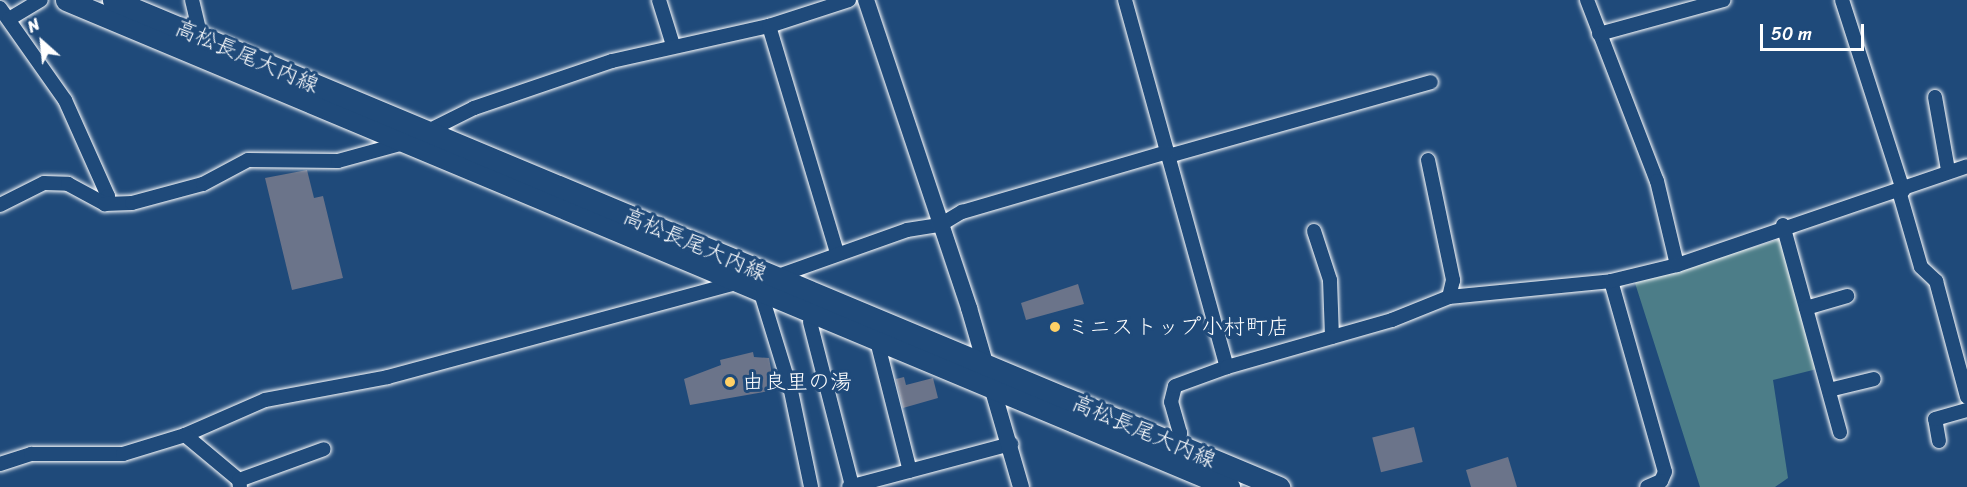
<!DOCTYPE html>
<meta charset="utf-8">
<style>
body{margin:0}
#map{position:relative;width:1967px;height:487px;overflow:hidden;background:#1f4a7a;font-family:Sriracha,"Klee One",sans-serif}
div>[style]{position:absolute}
.green>*{inset:0;background:#4c7d88}
.building>*{inset:0;background:#6b748a;transform-origin:0 0}
.roads{filter:drop-shadow(0 0 2px #fff) drop-shadow(0 0 2px #fff)}
.minor>*{height:14px;margin:-7px;padding:0 7px;transform-origin:7px;border-radius:7px;background:#1f4a7a}
.tertiary>*{height:16px;margin:-8px;padding:0 8px;transform-origin:8px;border-radius:8px;background:#1f4a7a}
.primary>*{height:21px;margin:-10.5px;padding:0 10.5px;transform-origin:10.5px;border-radius:10.5px;background:#1f4a7a}
.dots>*{width:16px;height:16px;translate:-50% -50%;box-sizing:border-box;border:3px solid #1f4a7a;border-radius:50%}
span{translate:-50% -50%;white-space:nowrap;text-align:center;line-height:1.15;-webkit-text-stroke:6px #1f4a7a;paint-order:stroke}
.street-label{font-size:22px;color:#fff}
.poi-label{font-size:22px;color:#fff}
.left{translate:0 -50%;text-align:left}
.north{position:absolute;left:12px;top:12px;width:60px;height:60px;-webkit-text-stroke:4px #1f4a7a;paint-order:stroke;rotate:333deg;font-size:16px;font-weight:700;line-height:24px;text-align:center;color:#fff}
.north::after{content:'';display:block;margin:auto;width:21px;height:27px;background:#fff;clip-path:polygon(50% 0,100% 100%,50% 72%,0 100%)}
.scale{position:absolute;left:1760px;top:24px;width:104px;height:27px;box-sizing:border-box;border:3px solid #fff;border-top:0;padding-left:8px;font-size:18px;line-height:21px;white-space:nowrap;color:#fff;-webkit-text-stroke:4px #1f4a7a;paint-order:stroke}
</style>
<div id="map">
<div class="green">
<i style="clip-path:polygon(1783px 238px,1821px 368px,1773px 380px,1788px 478px,1775px 487px,1700px 487px,1635px 283px)"></i>
</div>
<div class="building">
<i style="clip-path:polygon(307px 170px,314px 198px,323px 196px,343px 278px,292px 290px,265px 178px)"></i>
<i style="clip-path:polygon(1078px 284px,1084px 304px,1026px 320px,1021px 303px)"></i>
<i style="clip-path:polygon(753px 352px,754px 357px,769px 358px,775px 390px,690px 405px,684px 379px,721px 365px,720px 360px)"></i>
<i style="clip-path:polygon(904px 377px,906px 385px,933px 378px,938px 398px,903px 408px,896px 379px)"></i>
<i style="left:1414px;top:427px;width:36px;height:43px;rotate:76deg"></i>
<i style="clip-path:polygon(1508px 457px,1517px 487px,1471px 487px,1466px 470px)"></i>
</div>
<div class="roads">
<div class="minor">
<i style="left:192px;top:0;width:43px;rotate:76.6deg"></i>
<i style="left:659px;top:0;width:47px;rotate:72.7deg"></i>
<i style="left:1125px;top:0;width:381px;rotate:74.5deg"></i>
<i style="left:1587px;top:0;width:194px;rotate:68.9deg"></i>
<i style="left:1657px;top:181px;width:86px;rotate:76.6deg"></i>
<i style="left:1842px;top:0;width:200px;rotate:72.2deg"></i>
<i style="left:0;top:8px;width:113px;rotate:54.8deg"></i>
<i style="left:65px;top:100px;width:105px;rotate:65.9deg"></i>
<i style="left:108px;top:196px;width:9px;rotate:111deg"></i>
<i style="left:9px;top:19px;width:37px;rotate:-31deg"></i>
<i style="left:769px;top:26px;width:236px;rotate:73.3deg"></i>
<i style="left:1599px;top:34px;width:129px;rotate:-15.3deg"></i>
<i style="left:1935px;top:97px;width:74px;rotate:79.9deg"></i>
<i style="left:424px;top:133px;width:56px;rotate:-26.6deg"></i>
<i style="left:474px;top:108px;width:146px;rotate:-18.8deg"></i>
<i style="left:612px;top:61px;width:161px;rotate:-12.6deg"></i>
<i style="left:769px;top:26px;width:84px;rotate:-18deg"></i>
<i style="left:1168px;top:156px;width:273px;rotate:-15.7deg"></i>
<i style="left:1428px;top:160px;width:123px;rotate:78.2deg"></i>
<i style="left:1453px;top:280px;width:17px;rotate:103deg"></i>
<i style="left:1899px;top:191px;width:79px;rotate:73.9deg"></i>
<i style="left:1921px;top:267px;width:21px;rotate:43deg"></i>
<i style="left:1936px;top:281px;width:120px;rotate:75deg"></i>
<i style="left:0;top:205px;width:49px;rotate:-26.6deg"></i>
<i style="left:44px;top:183px;width:24px;rotate:2deg"></i>
<i style="left:68px;top:184px;width:42px;rotate:28.4deg"></i>
<i style="left:105px;top:204px;width:27px;rotate:-2deg"></i>
<i style="left:132px;top:203px;width:73px;rotate:-15deg"></i>
<i style="left:203px;top:184px;width:51px;rotate:-28.1deg"></i>
<i style="left:248px;top:160px;width:90px;rotate:0.6deg"></i>
<i style="left:338px;top:161px;width:72px;rotate:-15.4deg"></i>
<i style="left:1783px;top:225px;width:215px;rotate:74.6deg"></i>
<i style="left:1314px;top:231px;width:52px;rotate:71.9deg"></i>
<i style="left:1330px;top:280px;width:57px;rotate:88deg"></i>
<i style="left:775px;top:277px;width:140px;rotate:-19.6deg"></i>
<i style="left:907px;top:230px;width:33px;rotate:-9deg"></i>
<i style="left:940px;top:225px;width:26px;rotate:-31deg"></i>
<i style="left:962px;top:212px;width:214px;rotate:-16.3deg"></i>
<i style="left:1611px;top:281px;width:198px;rotate:74.2deg"></i>
<i style="left:1665px;top:472px;width:10px;rotate:114deg"></i>
<i style="left:1661px;top:481px;width:15px;rotate:157deg"></i>
<i style="left:760px;top:290px;width:106px;rotate:72.9deg"></i>
<i style="left:791px;top:391px;width:98px;rotate:78.2deg"></i>
<i style="left:1806px;top:308px;width:43px;rotate:-16.3deg"></i>
<i style="left:810px;top:322px;width:169px;rotate:75.6deg"></i>
<i style="left:876px;top:337px;width:138px;rotate:75.8deg"></i>
<i style="left:1829px;top:390px;width:46px;rotate:-13.7deg"></i>
<i style="left:185px;top:435px;width:87px;rotate:-23.6deg"></i>
<i style="left:265px;top:400px;width:125px;rotate:-10.6deg"></i>
<i style="left:388px;top:377px;width:364px;rotate:-15.1deg"></i>
<i style="left:1939px;top:441px;width:22px;rotate:-100deg"></i>
<i style="left:1935px;top:419px;width:33px;rotate:-16deg"></i>
<i style="left:1174px;top:452px;width:20px;rotate:-72deg"></i>
<i style="left:1180px;top:433px;width:32px;rotate:-106deg"></i>
<i style="left:1171px;top:402px;width:16px;rotate:-76deg"></i>
<i style="left:1175px;top:386px;width:55px;rotate:-20.1deg"></i>
<i style="left:1227px;top:367px;width:172px;rotate:-15.9deg"></i>
<i style="left:1392px;top:320px;width:61px;rotate:-22deg"></i>
<i style="left:1449px;top:297px;width:163px;rotate:-5.6deg"></i>
<i style="left:1611px;top:281px;width:68px;rotate:-13.6deg"></i>
<i style="left:1677px;top:265px;width:306px;rotate:-18.8deg"></i>
<i style="left:0;top:464px;width:33px;rotate:-18deg"></i>
<i style="left:31px;top:454px;width:92px"></i>
<i style="left:123px;top:454px;width:65px;rotate:-17deg"></i>
<i style="left:185px;top:435px;width:70px;rotate:39.8deg"></i>
<i style="left:239px;top:480px;width:7px;rotate:82deg"></i>
<i style="left:239px;top:480px;width:90px;rotate:-20deg"></i>
<i style="left:849px;top:487px;width:168px;rotate:-14.9deg"></i>
</div>
<div class="tertiary">
<i style="left:866px;top:0;width:325px;rotate:71.5deg"></i>
<i style="left:969px;top:308px;width:186px;rotate:73.8deg"></i>
</div>
<div class="primary">
<i style="left:66px;top:0;width:1261px;rotate:22.72deg"></i>
<i style="left:113px;top:0;width:1264px;rotate:22.67deg"></i>
</div>
</div>
<div class="dots">
<i style="left:1055px;top:327px;background:#ffd166"></i>
<i style="left:730px;top:382px;background:#ffd166"></i>
</div>
<div class="street-label">
<span style="left:247px;top:56px;rotate:23deg">高松長尾大内線</span>
<span style="left:695px;top:244px;rotate:23deg">高松長尾大内線</span>
<span style="left:1144px;top:431px;rotate:23deg">高松長尾大内線</span>
</div>
<div class="poi-label">
<span class="left" style="left:1067px;top:327px">ミニストップ小村町店</span>
<span class="left" style="left:742px;top:382px">由良里の湯</span>
</div>
<div class="north">N</div>
<div class="scale">50 m</div>
</div>
